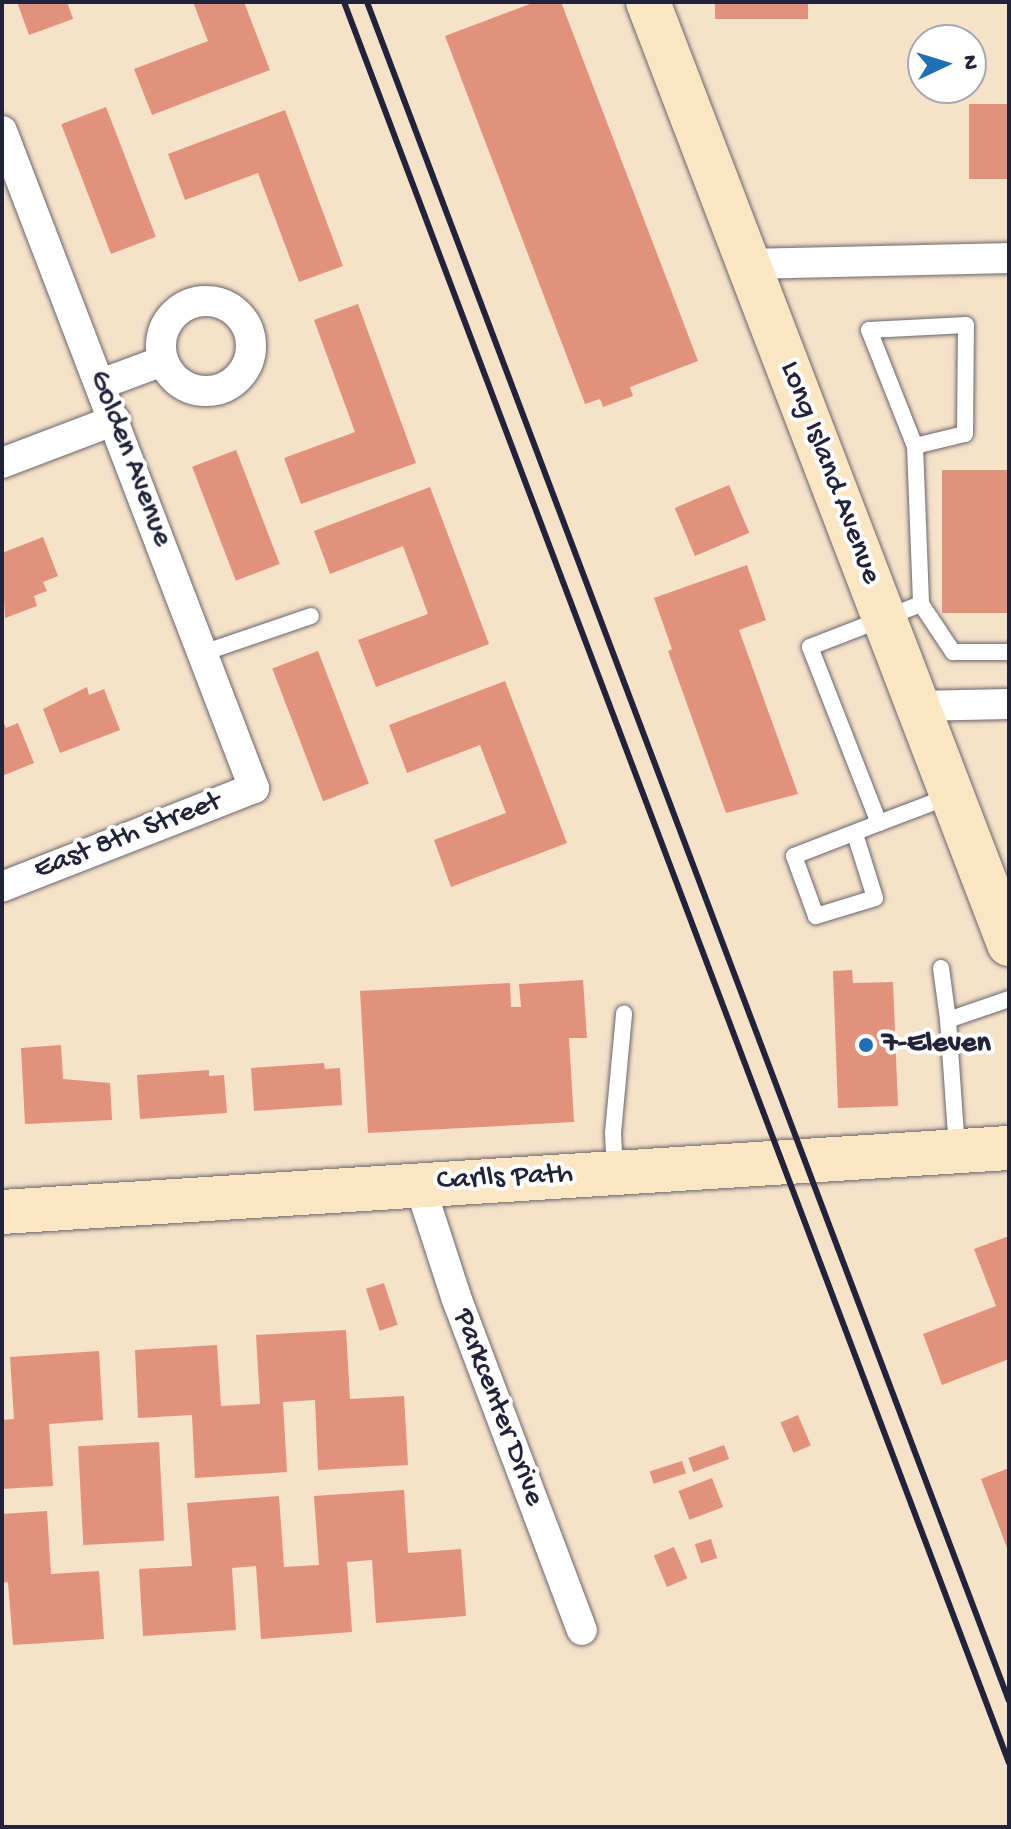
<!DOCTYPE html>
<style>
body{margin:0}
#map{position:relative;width:1011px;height:1829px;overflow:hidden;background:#f5e2c9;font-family:"Gochi Hand",sans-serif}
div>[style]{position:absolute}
.building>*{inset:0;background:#e2917b;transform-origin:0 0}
.roads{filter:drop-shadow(0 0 2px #6c656d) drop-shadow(0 0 2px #6c656d)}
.lane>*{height:16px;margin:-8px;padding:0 8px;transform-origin:8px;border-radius:8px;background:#fff}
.street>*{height:30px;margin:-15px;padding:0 15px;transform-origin:15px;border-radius:15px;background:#fff}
.street>.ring{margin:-15px;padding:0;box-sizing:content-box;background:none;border:30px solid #fff;border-radius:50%}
.secondary>*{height:44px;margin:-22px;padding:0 22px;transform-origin:22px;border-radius:22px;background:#fbe6c4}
.rail>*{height:6px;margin:-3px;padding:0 3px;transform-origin:3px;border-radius:3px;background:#22223b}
.dots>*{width:22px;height:22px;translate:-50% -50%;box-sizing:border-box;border:4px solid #fff;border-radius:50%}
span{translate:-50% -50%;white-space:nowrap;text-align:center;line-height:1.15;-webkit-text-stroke:8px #fff;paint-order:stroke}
.street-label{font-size:30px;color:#22223b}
.poi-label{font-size:30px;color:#22223b;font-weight:700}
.left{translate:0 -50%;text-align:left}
.frame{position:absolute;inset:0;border:4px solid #22223b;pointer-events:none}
.north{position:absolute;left:907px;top:24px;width:80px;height:80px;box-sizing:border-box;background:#fff;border:2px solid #a7a7b1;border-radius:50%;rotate:86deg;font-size:22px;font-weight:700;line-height:32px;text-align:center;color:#22223b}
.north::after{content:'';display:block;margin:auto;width:28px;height:36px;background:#1f6fb2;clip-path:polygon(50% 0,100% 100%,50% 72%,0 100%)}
</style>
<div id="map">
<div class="building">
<i style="clip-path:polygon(17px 2px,67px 2px,73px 19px,29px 35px)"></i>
<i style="clip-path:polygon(193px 2px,244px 2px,270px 70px,152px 115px,134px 69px,208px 41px)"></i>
<i style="clip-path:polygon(535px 2px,561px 2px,698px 361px,630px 387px,633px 396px,603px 407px,600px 399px,585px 404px,445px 36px)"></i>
<i style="left:715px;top:2px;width:93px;height:17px"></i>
<i style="left:1009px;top:104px;width:75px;height:40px;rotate:90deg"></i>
<i style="left:106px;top:107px;width:139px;height:48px;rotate:69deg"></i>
<i style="clip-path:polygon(285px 110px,343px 266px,299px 282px,258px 173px,185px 200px,168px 154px)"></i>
<i style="clip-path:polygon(358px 304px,416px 463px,301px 504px,284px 458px,355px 432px,314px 320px)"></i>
<i style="left:236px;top:450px;width:122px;height:47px;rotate:69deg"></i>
<i style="left:1009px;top:470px;width:143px;height:67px;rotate:90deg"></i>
<i style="left:729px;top:485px;width:52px;height:59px;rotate:67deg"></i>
<i style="clip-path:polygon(430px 487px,489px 644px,376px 687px,358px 640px,428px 614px,403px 546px,330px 574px,314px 531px)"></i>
<i style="clip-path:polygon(43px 537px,58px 576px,43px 582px,47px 591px,34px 596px,37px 606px,5px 618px,2px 553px)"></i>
<i style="clip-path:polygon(747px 565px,766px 620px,739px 630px,798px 794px,726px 813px,668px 651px,672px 649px,654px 598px)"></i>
<i style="left:318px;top:651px;width:142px;height:49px;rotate:69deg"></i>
<i style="clip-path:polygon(505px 681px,567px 843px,451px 887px,434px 840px,506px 813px,480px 745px,407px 773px,389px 725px)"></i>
<i style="clip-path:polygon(87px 687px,89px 695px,104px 689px,120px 730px,60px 753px,43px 709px)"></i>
<i style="clip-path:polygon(2px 719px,6px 728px,18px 723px,34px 763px,2px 776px)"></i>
<i style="clip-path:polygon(852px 970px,853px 983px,893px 982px,898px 1106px,838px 1108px,833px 971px)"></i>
<i style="clip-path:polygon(583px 980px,587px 1038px,569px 1038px,574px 1122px,368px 1133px,360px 991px,510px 983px,511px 1007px,521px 1007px,519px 984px)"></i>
<i style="clip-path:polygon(61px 1045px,63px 1079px,110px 1083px,112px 1120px,25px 1124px,21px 1048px)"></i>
<i style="clip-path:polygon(324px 1063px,325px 1069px,340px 1068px,342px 1105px,254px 1111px,251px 1068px)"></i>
<i style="clip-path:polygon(209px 1070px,209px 1076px,224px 1075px,227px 1113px,140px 1119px,137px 1075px)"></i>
<i style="clip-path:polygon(1009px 1236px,1009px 1359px,942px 1385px,923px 1334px,996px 1306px,974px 1249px)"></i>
<i style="left:384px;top:1283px;width:44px;height:19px;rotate:72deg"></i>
<i style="clip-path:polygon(346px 1330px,350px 1399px,404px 1396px,408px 1465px,318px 1470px,315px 1400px,283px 1402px,287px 1472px,195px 1478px,192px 1415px,138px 1418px,135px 1350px,217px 1345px,221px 1406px,260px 1404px,256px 1335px)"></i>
<i style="clip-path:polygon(99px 1351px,103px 1420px,49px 1424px,53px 1486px,2px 1489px,2px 1420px,14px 1419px,10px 1357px)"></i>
<i style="left:798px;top:1415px;width:33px;height:19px;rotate:67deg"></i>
<i style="left:159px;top:1442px;width:99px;height:81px;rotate:87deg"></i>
<i style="left:724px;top:1445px;width:15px;height:38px;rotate:70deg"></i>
<i style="left:682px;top:1461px;width:13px;height:34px;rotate:72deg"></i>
<i style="clip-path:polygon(1009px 1468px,1009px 1553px,981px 1479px)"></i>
<i style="left:712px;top:1478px;width:31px;height:36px;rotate:69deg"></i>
<i style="clip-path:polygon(404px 1490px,408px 1553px,461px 1549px,466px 1616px,376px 1623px,372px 1560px,347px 1562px,352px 1632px,261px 1639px,256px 1566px,232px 1568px,236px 1630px,143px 1636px,139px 1569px,192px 1566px,187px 1503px,279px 1496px,284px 1567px,319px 1565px,314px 1496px)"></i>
<i style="clip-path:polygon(47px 1511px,51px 1574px,99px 1571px,104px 1639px,13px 1645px,8px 1582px,2px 1583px,2px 1514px)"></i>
<i style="left:711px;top:1539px;width:20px;height:17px;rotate:72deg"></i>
<i style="left:674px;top:1547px;width:34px;height:22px;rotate:67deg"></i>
</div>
<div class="roads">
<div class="lane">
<i style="left:915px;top:446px;width:51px;rotate:-13.5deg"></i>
<i style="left:965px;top:434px;width:109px;rotate:-89.5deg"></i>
<i style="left:966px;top:325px;width:97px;rotate:177deg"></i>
<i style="left:869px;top:330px;width:125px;rotate:68.4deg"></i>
<i style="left:915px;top:446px;width:158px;rotate:87.8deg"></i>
<i style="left:921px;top:604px;width:58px;rotate:56.3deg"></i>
<i style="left:953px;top:652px;width:56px"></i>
<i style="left:921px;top:604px;width:119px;rotate:158.8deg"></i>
<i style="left:810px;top:647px;width:189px;rotate:68.6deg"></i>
<i style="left:879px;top:823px;width:76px;rotate:-20.8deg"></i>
<i style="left:203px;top:653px;width:114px;rotate:-18.9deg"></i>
<i style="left:855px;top:834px;width:67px;rotate:72.6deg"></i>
<i style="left:875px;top:898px;width:62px;rotate:163deg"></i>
<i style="left:816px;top:916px;width:64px;rotate:-110.1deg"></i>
<i style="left:794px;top:856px;width:91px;rotate:-21.2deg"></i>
<i style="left:941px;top:968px;width:52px;rotate:82.3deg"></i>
<i style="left:957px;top:1149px;width:129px;rotate:-94deg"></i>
<i style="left:948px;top:1020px;width:65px;rotate:-19deg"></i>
<i style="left:615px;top:1172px;width:39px;rotate:-93deg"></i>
<i style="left:613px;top:1133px;width:120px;rotate:-84.7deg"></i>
</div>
<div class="street">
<i style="left:2px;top:131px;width:704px;rotate:69.02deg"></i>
<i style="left:254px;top:788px;width:271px;rotate:158.6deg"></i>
<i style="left:750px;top:264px;width:259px;rotate:-1.3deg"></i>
<i class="ring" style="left:161px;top:301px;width:60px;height:60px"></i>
<i style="left:101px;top:384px;width:66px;rotate:-20.4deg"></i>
<i style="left:2px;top:463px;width:121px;rotate:-20.8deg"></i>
<i style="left:916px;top:706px;width:93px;rotate:-1.2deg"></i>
<i style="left:419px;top:1183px;width:120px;rotate:72deg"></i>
<i style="left:456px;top:1297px;width:356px;rotate:69.3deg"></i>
</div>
<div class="secondary">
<i style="left:648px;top:2px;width:1009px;rotate:69.03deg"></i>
<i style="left:2px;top:1212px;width:1009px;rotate:-3.64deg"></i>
</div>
</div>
<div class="rail">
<i style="left:344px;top:2px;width:1882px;rotate:69.31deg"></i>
<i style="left:367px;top:2px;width:1816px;rotate:69.3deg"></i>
</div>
<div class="dots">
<i style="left:866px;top:1045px;background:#1f6fb2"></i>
</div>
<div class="street-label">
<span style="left:129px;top:459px;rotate:69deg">Golden Avenue</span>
<span style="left:829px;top:473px;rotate:69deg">Long Island Avenue</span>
<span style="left:128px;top:837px;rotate:-21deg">East 8th Street</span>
<span style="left:505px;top:1179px;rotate:-3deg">Carlls Path</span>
<span style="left:497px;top:1408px;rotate:69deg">Parkcenter Drive</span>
</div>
<div class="poi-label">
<span class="left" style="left:882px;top:1045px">7-Eleven</span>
</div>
<div class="frame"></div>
<div class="north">N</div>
</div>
